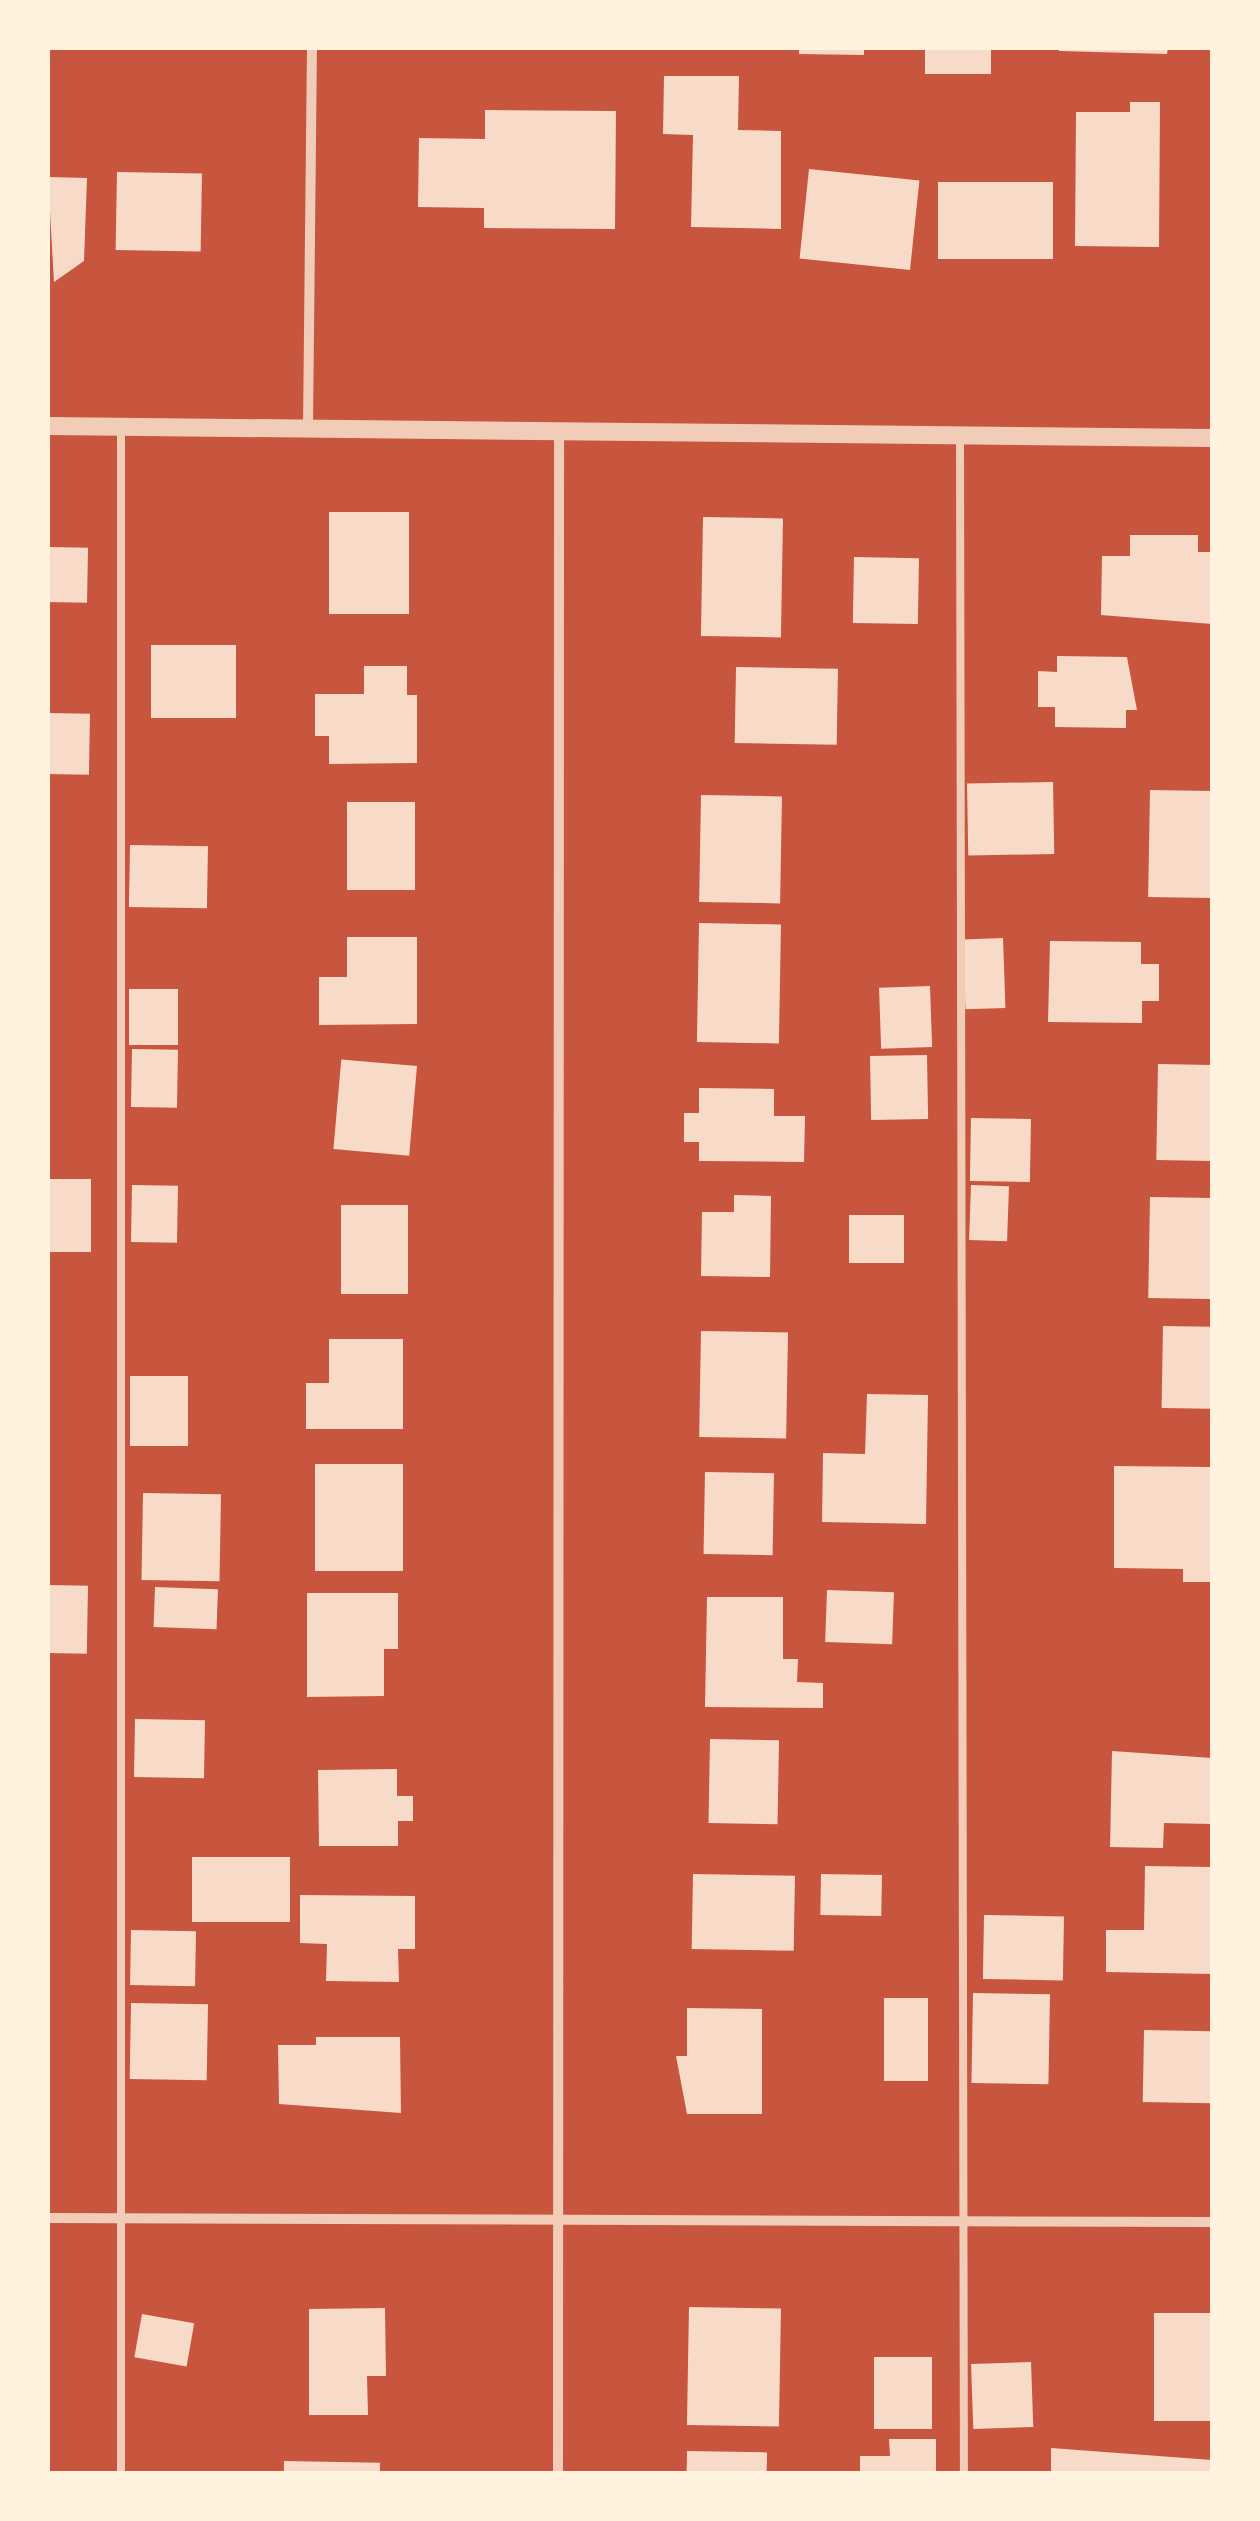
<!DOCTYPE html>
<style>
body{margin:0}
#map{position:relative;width:1260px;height:2521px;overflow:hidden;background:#c8553d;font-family:Spectral,serif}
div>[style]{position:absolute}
.building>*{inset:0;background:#f7dbc8;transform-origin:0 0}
.service>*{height:8px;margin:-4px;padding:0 4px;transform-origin:4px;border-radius:4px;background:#f1ccb7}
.minor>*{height:10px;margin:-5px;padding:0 5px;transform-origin:5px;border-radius:5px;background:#f1ccb7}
.tertiary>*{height:18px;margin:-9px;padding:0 9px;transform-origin:9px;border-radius:9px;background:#f1ccb7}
span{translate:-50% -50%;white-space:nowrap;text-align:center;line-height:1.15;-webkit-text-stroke:9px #fff3e0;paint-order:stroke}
.frame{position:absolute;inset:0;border:50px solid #fff3e0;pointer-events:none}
</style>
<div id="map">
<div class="building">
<i style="clip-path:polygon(799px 48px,864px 48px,864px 55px,799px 54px)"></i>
<i style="left:925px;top:48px;width:66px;height:26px"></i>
<i style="clip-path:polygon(1059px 48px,1168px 48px,1167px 54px,1059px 51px)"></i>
<i style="clip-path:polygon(664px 76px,739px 76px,738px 130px,781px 131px,781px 229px,691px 227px,693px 135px,663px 134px)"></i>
<i style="clip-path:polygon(1130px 102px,1160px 102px,1159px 247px,1075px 246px,1076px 112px,1130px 112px)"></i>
<i style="clip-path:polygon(485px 110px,616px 111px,615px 229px,484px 228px,484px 208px,418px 207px,419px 138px,485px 139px)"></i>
<i style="left:809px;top:169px;width:111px;height:90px;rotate:6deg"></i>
<i style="left:117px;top:172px;width:85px;height:78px;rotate:1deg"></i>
<i style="clip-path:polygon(48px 177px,87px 178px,84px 261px,54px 282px)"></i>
<i style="left:938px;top:182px;width:115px;height:77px"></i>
<i style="left:409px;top:512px;width:102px;height:80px;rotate:90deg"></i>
<i style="left:703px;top:517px;width:80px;height:119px;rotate:1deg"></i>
<i style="clip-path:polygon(1130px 535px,1198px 535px,1198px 552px,1212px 552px,1212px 624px,1101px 615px,1102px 556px,1130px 556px)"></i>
<i style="left:48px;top:547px;width:40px;height:55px;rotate:1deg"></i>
<i style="left:854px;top:557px;width:65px;height:66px;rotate:1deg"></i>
<i style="left:151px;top:645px;width:85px;height:73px"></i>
<i style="clip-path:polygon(1057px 656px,1127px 657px,1137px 710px,1126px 710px,1126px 728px,1055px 727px,1055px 707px,1038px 707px,1038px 671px,1057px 672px)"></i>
<i style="clip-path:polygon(364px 666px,407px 666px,407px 695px,417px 695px,417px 763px,329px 764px,329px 736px,315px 736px,315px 694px,364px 694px)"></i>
<i style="left:736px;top:667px;width:102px;height:76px;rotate:1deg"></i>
<i style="left:48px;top:713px;width:42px;height:61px;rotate:1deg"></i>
<i style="left:1053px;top:782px;width:72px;height:86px;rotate:89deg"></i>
<i style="left:1150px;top:790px;width:62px;height:107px;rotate:1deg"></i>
<i style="left:701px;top:795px;width:81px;height:107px;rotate:1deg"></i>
<i style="left:415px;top:802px;width:88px;height:68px;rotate:90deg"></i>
<i style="left:130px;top:845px;width:78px;height:62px;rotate:1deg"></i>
<i style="left:699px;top:923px;width:82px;height:119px;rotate:1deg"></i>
<i style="clip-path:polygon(347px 937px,417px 937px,417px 1024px,319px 1025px,319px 977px,347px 977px)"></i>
<i style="left:1003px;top:938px;width:70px;height:40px;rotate:88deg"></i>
<i style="clip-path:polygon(1050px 941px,1141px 942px,1141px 964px,1159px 964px,1159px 1001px,1142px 1001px,1142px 1023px,1048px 1022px)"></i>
<i style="left:930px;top:986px;width:61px;height:51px;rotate:88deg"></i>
<i style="left:178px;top:989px;width:56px;height:49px;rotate:90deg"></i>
<i style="left:132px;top:1049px;width:46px;height:58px;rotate:1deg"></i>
<i style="left:927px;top:1055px;width:64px;height:57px;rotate:89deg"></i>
<i style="left:1158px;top:1064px;width:54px;height:96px;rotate:1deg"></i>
<i style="left:417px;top:1066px;width:90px;height:76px;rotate:95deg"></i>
<i style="clip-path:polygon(699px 1088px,774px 1089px,774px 1116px,805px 1116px,804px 1162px,699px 1161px,699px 1142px,684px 1142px,684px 1113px,699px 1113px)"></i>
<i style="left:971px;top:1118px;width:60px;height:63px;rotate:1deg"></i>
<i style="left:48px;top:1179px;width:43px;height:73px"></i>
<i style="left:132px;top:1185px;width:46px;height:57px;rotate:1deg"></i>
<i style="left:971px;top:1185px;width:38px;height:55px;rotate:2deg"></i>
<i style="clip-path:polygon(734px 1195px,771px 1196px,770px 1277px,701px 1276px,702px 1212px,734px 1212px)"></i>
<i style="left:1150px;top:1197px;width:62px;height:101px;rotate:1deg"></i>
<i style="left:341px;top:1205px;width:67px;height:89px"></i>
<i style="left:849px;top:1215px;width:55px;height:48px"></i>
<i style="left:1163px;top:1326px;width:49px;height:82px;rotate:1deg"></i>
<i style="left:701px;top:1331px;width:87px;height:106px;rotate:1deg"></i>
<i style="clip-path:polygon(329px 1339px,403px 1339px,403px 1429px,306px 1429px,306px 1383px,329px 1383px)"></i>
<i style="left:188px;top:1376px;width:70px;height:58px;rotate:90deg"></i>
<i style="clip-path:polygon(867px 1394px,928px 1395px,926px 1524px,822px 1522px,823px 1453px,865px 1454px)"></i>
<i style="left:403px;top:1464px;width:107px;height:88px;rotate:90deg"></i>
<i style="clip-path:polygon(1114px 1466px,1212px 1467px,1212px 1582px,1183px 1582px,1183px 1569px,1114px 1568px)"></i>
<i style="left:705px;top:1472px;width:69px;height:82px;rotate:1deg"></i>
<i style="left:143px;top:1493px;width:78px;height:87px;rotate:1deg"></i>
<i style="left:48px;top:1585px;width:40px;height:68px;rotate:1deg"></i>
<i style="left:155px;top:1587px;width:63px;height:40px;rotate:2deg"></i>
<i style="left:827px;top:1590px;width:67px;height:52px;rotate:2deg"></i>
<i style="clip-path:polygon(307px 1593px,398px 1593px,398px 1649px,384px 1649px,384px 1696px,307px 1697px)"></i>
<i style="clip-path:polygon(707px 1597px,783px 1597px,783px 1659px,798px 1659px,797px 1682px,823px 1683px,823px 1708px,705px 1707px)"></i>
<i style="left:135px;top:1719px;width:70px;height:58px;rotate:1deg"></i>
<i style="left:710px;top:1739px;width:69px;height:84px;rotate:1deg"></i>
<i style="clip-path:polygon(1112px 1751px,1212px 1758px,1212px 1824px,1164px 1823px,1163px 1848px,1110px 1847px)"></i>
<i style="clip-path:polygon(397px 1769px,397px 1796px,413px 1796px,413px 1821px,398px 1821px,398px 1846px,319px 1846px,318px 1770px)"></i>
<i style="left:290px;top:1857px;width:65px;height:98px;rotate:90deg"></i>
<i style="clip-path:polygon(1145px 1866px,1212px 1867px,1212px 1974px,1106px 1972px,1106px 1930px,1144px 1930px)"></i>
<i style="left:693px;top:1874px;width:102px;height:75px;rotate:1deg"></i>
<i style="left:821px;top:1874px;width:61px;height:41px;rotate:1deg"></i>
<i style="clip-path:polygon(300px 1895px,415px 1896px,415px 1949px,398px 1949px,399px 1982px,326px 1981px,327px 1944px,300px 1943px)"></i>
<i style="left:984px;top:1915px;width:80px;height:64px;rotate:1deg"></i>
<i style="left:131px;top:1930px;width:65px;height:55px;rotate:1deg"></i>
<i style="left:973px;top:1993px;width:77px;height:90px;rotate:1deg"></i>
<i style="left:884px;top:1998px;width:44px;height:83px"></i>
<i style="left:131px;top:2003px;width:77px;height:76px;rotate:1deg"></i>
<i style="clip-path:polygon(687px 2008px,762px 2009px,762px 2114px,687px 2114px,676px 2056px,687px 2056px)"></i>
<i style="left:1144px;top:2030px;width:68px;height:72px;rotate:1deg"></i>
<i style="clip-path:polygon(316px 2037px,400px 2037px,401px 2113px,279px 2104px,278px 2045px,316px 2045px)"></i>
<i style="left:689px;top:2307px;width:92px;height:118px;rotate:1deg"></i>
<i style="clip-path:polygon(385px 2308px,386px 2376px,367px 2376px,368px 2415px,309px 2415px,309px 2309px)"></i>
<i style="left:1154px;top:2313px;width:58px;height:108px"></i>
<i style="left:142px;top:2314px;width:53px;height:44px;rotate:10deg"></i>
<i style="left:874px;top:2357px;width:58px;height:72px"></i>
<i style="left:1031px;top:2362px;width:65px;height:60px;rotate:88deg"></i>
<i style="clip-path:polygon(889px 2439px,936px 2439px,936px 2474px,860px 2474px,860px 2456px,890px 2456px)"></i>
<i style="clip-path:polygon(1051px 2448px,1212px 2460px,1212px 2474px,1051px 2474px)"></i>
<i style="left:687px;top:2451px;width:80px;height:23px;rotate:1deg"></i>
<i style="left:284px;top:2461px;width:96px;height:13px;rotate:1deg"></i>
</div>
<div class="service">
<i style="left:960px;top:435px;width:2039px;rotate:89.89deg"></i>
<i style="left:121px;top:2474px;width:2047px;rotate:-90deg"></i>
</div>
<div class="minor">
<i style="left:308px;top:427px;width:379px;rotate:-89.4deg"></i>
<i style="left:48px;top:2218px;width:1164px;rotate:0.2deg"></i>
<i style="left:558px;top:2474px;width:2043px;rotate:-89.97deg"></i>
</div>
<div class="tertiary">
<i style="left:48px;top:426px;width:1164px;rotate:0.59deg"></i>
</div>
<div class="frame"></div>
</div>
